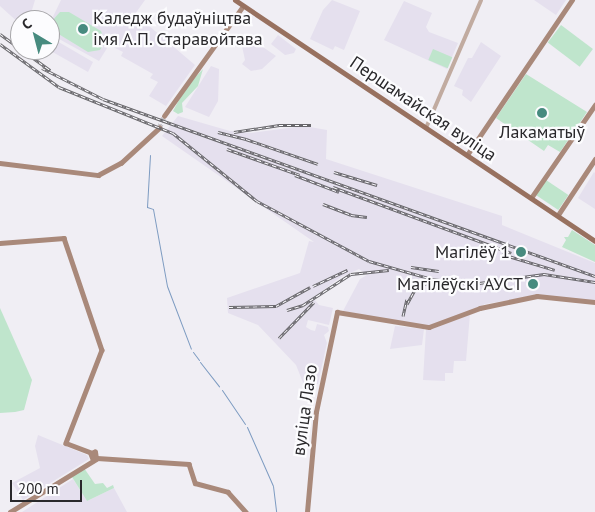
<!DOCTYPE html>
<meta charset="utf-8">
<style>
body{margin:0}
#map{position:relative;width:595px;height:512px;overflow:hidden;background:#f0eef4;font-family:"PT Sans",sans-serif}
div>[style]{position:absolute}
.built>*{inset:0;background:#e5e0ee}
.green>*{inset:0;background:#bfe5cc;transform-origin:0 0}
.stream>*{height:1px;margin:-0.5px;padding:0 0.5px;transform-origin:0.5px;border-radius:0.5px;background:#7d9bc1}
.secondary-tunnel>*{height:4.5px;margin-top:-2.25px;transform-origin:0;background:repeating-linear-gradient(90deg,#c8c6cc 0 4.5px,transparent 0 6.5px)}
.tertiary>*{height:4px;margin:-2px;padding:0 2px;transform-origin:2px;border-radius:2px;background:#c1aba0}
.secondary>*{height:4.5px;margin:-2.25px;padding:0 2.25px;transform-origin:2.25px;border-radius:2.25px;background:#a9897a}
.primary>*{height:5px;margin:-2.5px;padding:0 2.5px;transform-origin:2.5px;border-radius:2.5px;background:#98715f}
.rail>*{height:3px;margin-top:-1.5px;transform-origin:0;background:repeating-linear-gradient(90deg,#fcfcfe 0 4px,#67666a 0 8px);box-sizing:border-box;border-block:1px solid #67666a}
.dots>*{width:14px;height:14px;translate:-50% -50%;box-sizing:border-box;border:2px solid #fcfcfe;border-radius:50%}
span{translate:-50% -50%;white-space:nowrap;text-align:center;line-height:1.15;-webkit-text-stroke:4.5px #fcfcfe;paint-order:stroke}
.poi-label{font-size:18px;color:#29282b}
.left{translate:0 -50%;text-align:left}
.right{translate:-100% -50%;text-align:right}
.street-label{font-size:18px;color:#29282b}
.north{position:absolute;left:10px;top:10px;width:50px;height:50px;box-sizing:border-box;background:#fcfcfe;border:1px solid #a8a7aa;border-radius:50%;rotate:323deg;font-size:14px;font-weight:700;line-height:20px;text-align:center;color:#29282b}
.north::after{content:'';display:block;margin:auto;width:18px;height:22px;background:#478b7f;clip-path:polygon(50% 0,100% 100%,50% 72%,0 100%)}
.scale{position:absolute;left:10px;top:480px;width:72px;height:22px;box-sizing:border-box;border:2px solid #29282b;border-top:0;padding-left:6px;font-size:15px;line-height:18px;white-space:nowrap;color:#29282b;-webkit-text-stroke:4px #fcfcfe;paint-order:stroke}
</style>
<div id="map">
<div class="built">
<i style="clip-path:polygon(0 0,35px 0,29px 20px,20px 20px,20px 24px,0 6px)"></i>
<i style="clip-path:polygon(61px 0,145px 0,135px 14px,195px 65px,166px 106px,149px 96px,158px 82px,150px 78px,153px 74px,121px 56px,123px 52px,109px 45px,99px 61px,50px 34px,50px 23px)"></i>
<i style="clip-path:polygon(332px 0,360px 11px,344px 50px,335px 46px,333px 50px,310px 39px,323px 10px)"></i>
<i style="clip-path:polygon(534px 0,566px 0,556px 15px)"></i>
<i style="clip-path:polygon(404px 1px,432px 13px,426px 27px,429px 32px,458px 43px,447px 69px,384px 40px)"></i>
<i style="clip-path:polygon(278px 35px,296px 49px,294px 53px,285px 55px,271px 44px)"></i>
<i style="clip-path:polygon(50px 37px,93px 62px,88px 72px,49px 50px)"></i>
<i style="clip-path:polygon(248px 37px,276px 56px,262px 69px,251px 71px,242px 64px,245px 60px,242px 46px)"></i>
<i style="clip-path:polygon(481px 42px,501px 56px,471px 102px,462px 95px,463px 90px,454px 86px,468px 58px,472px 58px)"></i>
<i style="clip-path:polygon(211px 66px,219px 69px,218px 101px,209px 117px,185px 107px)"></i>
<i style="clip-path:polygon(178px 116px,230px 131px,251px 133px,304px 126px,327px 130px,326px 159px,502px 216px,502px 225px,595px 263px,595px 303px,536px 296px,485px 304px,454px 321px,470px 314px,466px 361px,454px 361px,453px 373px,445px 373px,445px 381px,423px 380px,426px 329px,446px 324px,428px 328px,343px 311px,360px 279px,367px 275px,359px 269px,341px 277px,313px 298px,319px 305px,333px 308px,329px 325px,308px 320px,306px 327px,311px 330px,315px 331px,317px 324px,328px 327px,329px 331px,324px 335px,327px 343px,318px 384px,304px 385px,296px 365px,258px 325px,228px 313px,227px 298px,300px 273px,309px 241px,314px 242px,162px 136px)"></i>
<i style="clip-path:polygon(594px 172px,595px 173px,595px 209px,578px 198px)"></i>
<i style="clip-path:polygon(395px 326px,424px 329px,422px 345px,390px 349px)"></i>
<i style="clip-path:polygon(38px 435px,87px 455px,89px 459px,23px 500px,12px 483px,40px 468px,35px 446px)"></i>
<i style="clip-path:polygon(73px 479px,87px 501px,114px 488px,127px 512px,22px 512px)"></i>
</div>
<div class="green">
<i style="clip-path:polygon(60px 12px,69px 12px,101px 31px,105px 42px,100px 50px,88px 52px,52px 30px,51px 22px)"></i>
<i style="left:561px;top:25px;width:40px;height:22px;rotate:37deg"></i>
<i style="left:433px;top:49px;width:21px;height:12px;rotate:23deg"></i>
<i style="clip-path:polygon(203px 69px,198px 86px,182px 103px,183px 112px,178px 114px,173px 111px,186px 87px)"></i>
<i style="clip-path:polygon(526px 74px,587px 112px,560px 152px,548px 145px,544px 151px,496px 118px)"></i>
<i style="left:546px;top:180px;width:27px;height:18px;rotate:34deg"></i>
<i style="clip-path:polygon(572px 230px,595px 245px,595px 262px,562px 247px,566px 240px,564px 237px,568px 237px)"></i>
<i style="clip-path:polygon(0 308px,32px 380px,24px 410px,15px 412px,0 413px)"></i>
<i style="clip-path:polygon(84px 468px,95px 484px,103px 483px,107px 488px,113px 485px,114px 488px,87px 501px,72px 477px)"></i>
</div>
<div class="stream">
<i style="left:150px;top:155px;width:52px;rotate:93.3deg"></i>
<i style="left:147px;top:207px;width:6px;rotate:18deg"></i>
<i style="left:153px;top:209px;width:78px;rotate:79.7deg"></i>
<i style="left:167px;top:286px;width:67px;rotate:69.1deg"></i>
<i style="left:193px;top:352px;width:10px;rotate:53deg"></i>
<i style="left:200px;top:362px;width:31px;rotate:52deg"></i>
<i style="left:222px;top:390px;width:41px;rotate:55.9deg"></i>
<i style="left:247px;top:427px;width:64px;rotate:66.2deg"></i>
<i style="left:273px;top:486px;width:26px;rotate:83deg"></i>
</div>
<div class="secondary-tunnel">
<i style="left:159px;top:128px;width:13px;rotate:-67deg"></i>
</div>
<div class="tertiary">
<i style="left:426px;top:128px;width:139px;rotate:-66.7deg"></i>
</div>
<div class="secondary">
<i style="left:164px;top:116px;width:135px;rotate:-54.3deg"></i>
<i style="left:467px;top:155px;width:187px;rotate:-55.9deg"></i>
<i style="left:0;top:163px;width:99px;rotate:7deg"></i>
<i style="left:98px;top:175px;width:26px;rotate:-28deg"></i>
<i style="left:121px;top:163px;width:52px;rotate:-42.6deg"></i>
<i style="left:531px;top:198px;width:113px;rotate:-55.5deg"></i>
<i style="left:558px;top:215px;width:67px;rotate:-56.5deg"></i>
<i style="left:0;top:243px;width:64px;rotate:-4.5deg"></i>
<i style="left:64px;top:238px;width:118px;rotate:71.3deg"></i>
<i style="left:102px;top:350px;width:100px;rotate:111.2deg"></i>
<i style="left:66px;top:443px;width:28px;rotate:21deg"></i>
<i style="left:97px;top:458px;width:92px;rotate:3.7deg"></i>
<i style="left:189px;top:464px;width:20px;rotate:72deg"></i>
<i style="left:195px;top:483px;width:34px;rotate:15deg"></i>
<i style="left:228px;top:492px;width:27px;rotate:48deg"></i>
<i style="left:10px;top:512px;width:101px;rotate:-31.6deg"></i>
<i style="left:96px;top:459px;width:7px;rotate:-98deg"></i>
<i style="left:95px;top:452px;width:4px;rotate:153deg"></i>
<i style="left:91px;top:454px;width:5px;rotate:68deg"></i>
<i style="left:307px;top:512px;width:100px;rotate:-84.9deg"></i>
<i style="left:316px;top:412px;width:102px;rotate:-78.1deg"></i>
<i style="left:337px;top:312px;width:93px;rotate:9.3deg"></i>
<i style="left:429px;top:327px;width:54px;rotate:-20.4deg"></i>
<i style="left:480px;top:308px;width:58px;rotate:-11.9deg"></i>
<i style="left:537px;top:296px;width:58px;rotate:5.9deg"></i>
</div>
<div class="primary">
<i style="left:235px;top:0;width:433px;rotate:33.8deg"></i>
</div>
<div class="rail">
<i style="left:0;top:34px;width:62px;rotate:35.8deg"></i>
<i style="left:0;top:44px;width:73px;rotate:36.1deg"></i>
<i style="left:59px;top:87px;width:123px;rotate:22deg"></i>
<i style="left:173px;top:133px;width:108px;rotate:39deg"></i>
<i style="left:257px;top:201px;width:127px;rotate:28.2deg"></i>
<i style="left:369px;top:261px;width:66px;rotate:15.9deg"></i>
<i style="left:432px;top:279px;width:40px;rotate:7.1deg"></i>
<i style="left:472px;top:284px;width:73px;rotate:-7.9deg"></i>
<i style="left:544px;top:274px;width:52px;rotate:8.9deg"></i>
<i style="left:42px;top:68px;width:68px;rotate:26.9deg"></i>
<i style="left:103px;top:99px;width:523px;rotate:19.79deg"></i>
<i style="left:218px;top:132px;width:29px;rotate:14deg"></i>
<i style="left:246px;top:139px;width:76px;rotate:19.1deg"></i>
<i style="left:234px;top:132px;width:46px;rotate:-8.8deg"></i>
<i style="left:279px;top:125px;width:32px"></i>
<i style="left:227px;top:149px;width:77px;rotate:19.6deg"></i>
<i style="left:334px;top:172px;width:45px;rotate:16.8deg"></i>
<i style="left:295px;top:175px;width:47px;rotate:21.1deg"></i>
<i style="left:333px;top:187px;width:190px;rotate:20.3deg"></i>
<i style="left:323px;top:204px;width:30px;rotate:21deg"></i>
<i style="left:351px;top:215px;width:16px;rotate:7deg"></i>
<i style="left:502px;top:254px;width:55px;rotate:16.8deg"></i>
<i style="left:411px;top:267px;width:28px;rotate:8deg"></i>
<i style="left:313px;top:286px;width:38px;rotate:-25deg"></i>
<i style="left:407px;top:304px;width:18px;rotate:-61deg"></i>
<i style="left:416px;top:288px;width:20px;rotate:-24deg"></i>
<i style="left:229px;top:307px;width:47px;rotate:-1.2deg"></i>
<i style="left:276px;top:306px;width:39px;rotate:-29deg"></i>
<i style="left:287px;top:310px;width:17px;rotate:-17deg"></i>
<i style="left:303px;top:305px;width:57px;rotate:-32.9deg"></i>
<i style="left:351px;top:274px;width:38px;rotate:-6deg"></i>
<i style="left:403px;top:316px;width:17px;rotate:-77deg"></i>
<i style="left:279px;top:338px;width:50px;rotate:-45.8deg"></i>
</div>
<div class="dots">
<i style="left:83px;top:29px;background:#478b7f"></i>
<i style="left:542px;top:113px;background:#478b7f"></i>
<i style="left:521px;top:252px;background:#478b7f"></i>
<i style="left:533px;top:284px;background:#478b7f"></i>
</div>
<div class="poi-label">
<span class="left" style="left:93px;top:29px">Каледж будаўніцтва<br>імя А.П. Старавойтава</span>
<span style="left:542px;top:132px">Лакаматыў</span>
<span class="right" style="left:510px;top:252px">Магілёў 1</span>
<span class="right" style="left:523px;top:284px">Магілёўскі АУСТ</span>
</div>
<div class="street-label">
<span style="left:423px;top:109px;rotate:34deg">Першамайская вуліца</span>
<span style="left:305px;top:410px;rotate:-82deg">вуліца Лазо</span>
</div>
<div class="north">С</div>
<div class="scale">200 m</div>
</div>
